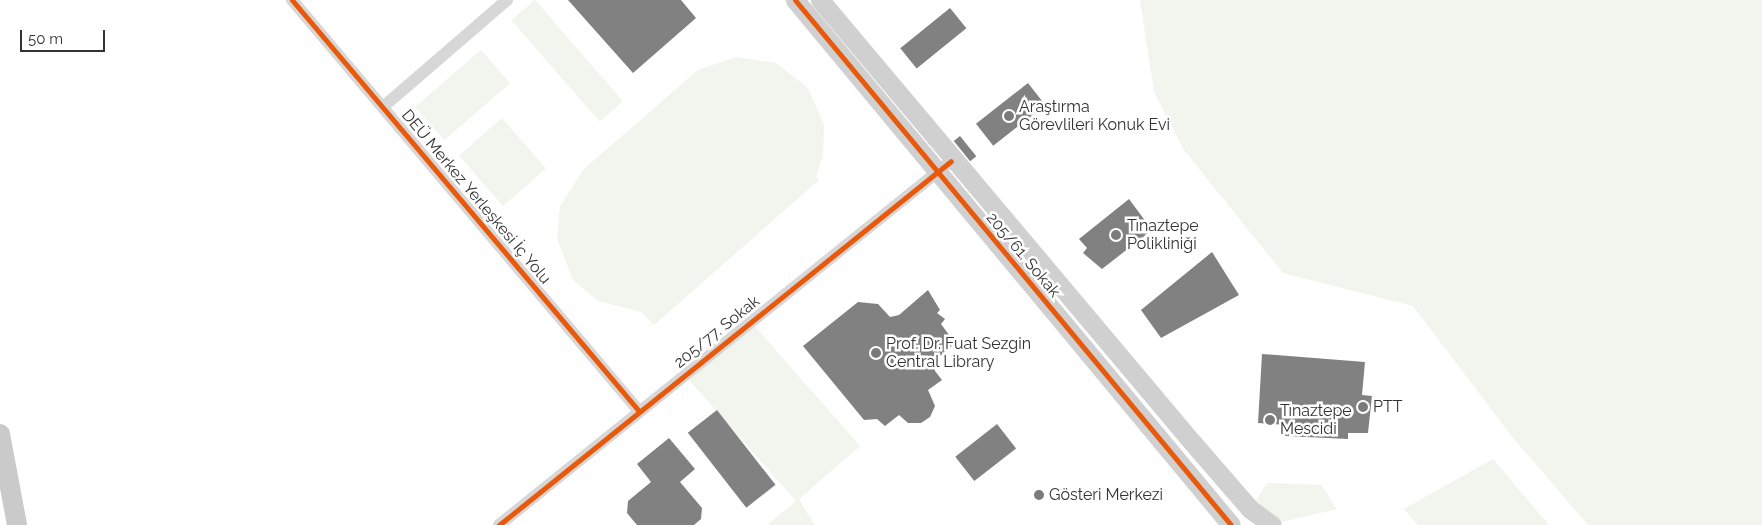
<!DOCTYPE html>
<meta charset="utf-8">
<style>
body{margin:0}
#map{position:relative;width:1762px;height:525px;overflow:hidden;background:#fff;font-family:Raleway,sans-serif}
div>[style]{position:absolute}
.green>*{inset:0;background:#f1f5ed;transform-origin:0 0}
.building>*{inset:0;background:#818181;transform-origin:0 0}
.minor>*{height:12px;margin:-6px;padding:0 6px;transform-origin:6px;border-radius:6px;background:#d7d7d7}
.secondary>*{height:19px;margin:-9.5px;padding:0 9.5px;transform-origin:9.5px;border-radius:9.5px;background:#d0d0d0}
.primary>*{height:20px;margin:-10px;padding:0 10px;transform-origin:10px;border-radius:10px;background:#cacaca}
.cycleway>*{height:5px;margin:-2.5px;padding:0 2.5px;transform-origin:2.5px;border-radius:2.5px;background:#e8590c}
.dots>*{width:14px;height:14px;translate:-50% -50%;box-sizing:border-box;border:2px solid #fff;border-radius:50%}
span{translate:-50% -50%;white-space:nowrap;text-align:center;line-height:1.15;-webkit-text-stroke:5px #fff;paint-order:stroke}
.poi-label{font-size:16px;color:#333}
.left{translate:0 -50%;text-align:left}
.street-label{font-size:16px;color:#333}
.scale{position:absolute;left:20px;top:30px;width:85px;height:22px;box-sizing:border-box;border:2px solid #333;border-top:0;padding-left:6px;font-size:15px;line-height:18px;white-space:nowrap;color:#333;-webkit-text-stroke:4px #fff;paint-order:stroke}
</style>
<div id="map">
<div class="green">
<i style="left:535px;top:0;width:134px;height:31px;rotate:49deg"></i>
<i style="clip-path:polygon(1140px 0,1762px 0,1762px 525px,1588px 525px,1510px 434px,1413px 306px,1283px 273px,1184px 150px,1154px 92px)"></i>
<i style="left:481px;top:50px;width:44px;height:87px;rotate:49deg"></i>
<i style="clip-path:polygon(736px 57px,776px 63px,808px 88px,824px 125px,823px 156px,816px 176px,819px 180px,654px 325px,641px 312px,598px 301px,573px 280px,557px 239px,560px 206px,584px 169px,698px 70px)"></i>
<i style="left:502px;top:118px;width:67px;height:57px;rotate:49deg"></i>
<i style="clip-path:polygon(752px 323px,860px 446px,799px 499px,815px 525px,767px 525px,796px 501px,688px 379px)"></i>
<i style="clip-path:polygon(1493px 459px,1549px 525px,1418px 525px,1404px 509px)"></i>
<i style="clip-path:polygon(1267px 483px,1321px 485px,1337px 509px,1278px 523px,1252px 507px)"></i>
</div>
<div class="building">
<i style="clip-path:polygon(568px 0,681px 0,696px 18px,633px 73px)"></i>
<i style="left:950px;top:8px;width:26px;height:64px;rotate:51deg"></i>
<i style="left:1028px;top:83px;width:28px;height:66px;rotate:52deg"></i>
<i style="left:960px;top:136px;width:26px;height:8px;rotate:51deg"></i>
<i style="clip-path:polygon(1129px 199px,1152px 230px,1102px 269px,1083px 253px,1087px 248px,1079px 239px)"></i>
<i style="clip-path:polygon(1212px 252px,1239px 295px,1161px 338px,1141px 310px)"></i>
<i style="clip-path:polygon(928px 290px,940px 310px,937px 313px,945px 319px,941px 324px,955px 343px,935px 360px,935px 371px,942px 380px,928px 390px,935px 406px,930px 417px,921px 423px,908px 423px,899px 415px,885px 426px,877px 419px,864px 420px,803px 346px,858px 302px,878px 304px,890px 317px,899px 315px)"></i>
<i style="clip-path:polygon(1262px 354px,1365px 362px,1362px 395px,1372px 396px,1368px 433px,1348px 433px,1348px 439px,1285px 436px,1286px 425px,1258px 423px)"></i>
<i style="left:717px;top:410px;width:95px;height:37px;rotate:52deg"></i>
<i style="left:997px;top:424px;width:31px;height:53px;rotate:52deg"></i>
<i style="clip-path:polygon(669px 438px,695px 469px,680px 482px,702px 508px,701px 519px,694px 525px,637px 525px,627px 513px,628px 501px,651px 482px,637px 464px)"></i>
</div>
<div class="minor">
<i style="left:292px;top:0;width:538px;rotate:49.83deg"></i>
<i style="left:383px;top:107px;width:164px;rotate:-40.8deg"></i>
<i style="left:499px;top:525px;width:580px;rotate:-38.84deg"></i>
</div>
<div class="secondary">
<i style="left:795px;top:0;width:682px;rotate:50.29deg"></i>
<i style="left:820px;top:0;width:578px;rotate:49.92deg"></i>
<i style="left:1192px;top:442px;width:89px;rotate:49.1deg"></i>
<i style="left:1250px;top:509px;width:27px;rotate:36deg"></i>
</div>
<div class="primary">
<i style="left:0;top:434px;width:93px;rotate:79.4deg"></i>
</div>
<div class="cycleway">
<i style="left:292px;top:0;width:538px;rotate:49.83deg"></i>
<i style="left:795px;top:0;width:682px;rotate:50.29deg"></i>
<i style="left:499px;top:525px;width:580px;rotate:-38.84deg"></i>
</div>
<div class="dots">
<i style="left:1009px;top:116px;background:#7a7a7a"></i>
<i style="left:1116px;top:235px;background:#7a7a7a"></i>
<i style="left:876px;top:353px;background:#7a7a7a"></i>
<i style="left:1363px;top:407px;background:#7a7a7a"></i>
<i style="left:1270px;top:420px;background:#7a7a7a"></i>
<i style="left:1039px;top:495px;background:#7a7a7a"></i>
</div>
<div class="poi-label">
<span class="left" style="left:1019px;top:116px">Araştırma<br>Görevlileri Konuk Evi</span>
<span class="left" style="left:1127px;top:235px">Tınaztepe<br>Polikliniği</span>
<span class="left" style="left:886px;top:353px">Prof. Dr. Fuat Sezgin<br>Central Library</span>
<span class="left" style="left:1373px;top:407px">PTT</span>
<span class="left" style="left:1280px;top:420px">Tınaztepe<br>Mescidi</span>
<span class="left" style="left:1049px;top:495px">Gösteri Merkezi</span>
</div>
<div class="street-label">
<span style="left:476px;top:197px;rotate:50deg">DEÜ Merkez Yerleşkesi İç Yolu</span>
<span style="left:1023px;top:255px;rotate:50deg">205/61. Sokak</span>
<span style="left:717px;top:332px;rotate:-39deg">205/77. Sokak</span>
</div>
<div class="scale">50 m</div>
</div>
